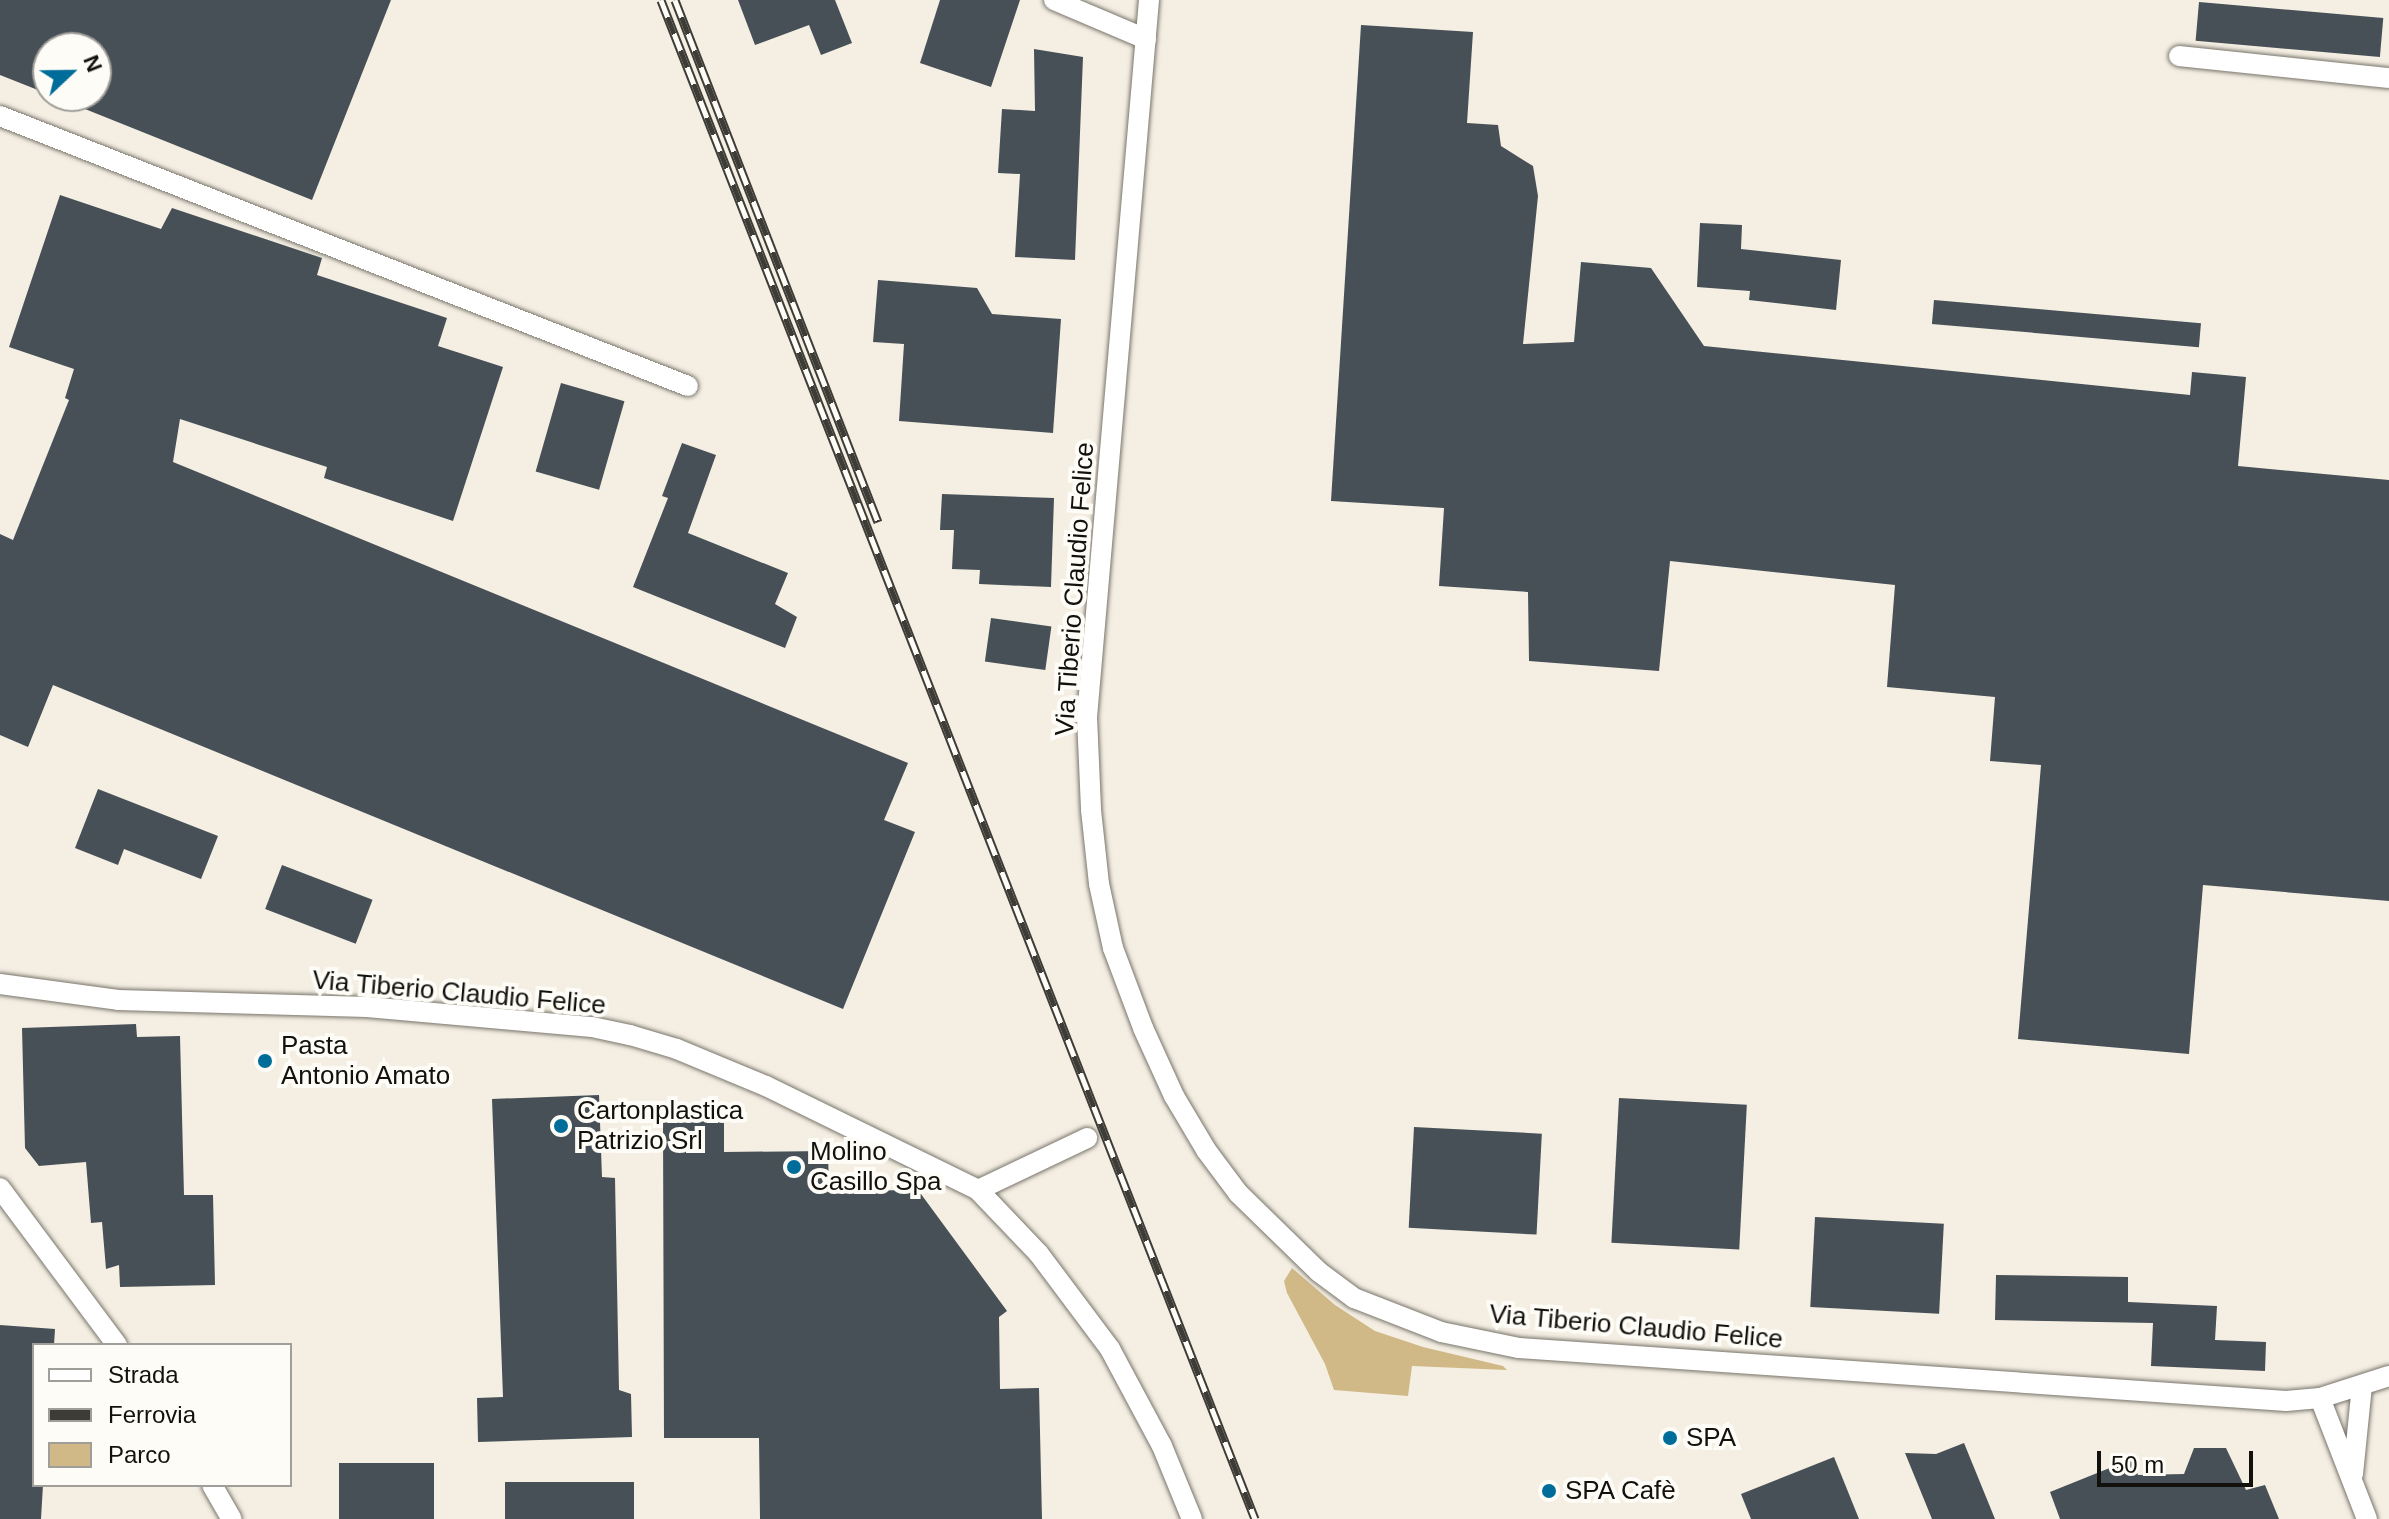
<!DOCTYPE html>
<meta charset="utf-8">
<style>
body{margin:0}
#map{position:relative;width:2389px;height:1519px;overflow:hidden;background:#f4eee3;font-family:Helvetica,sans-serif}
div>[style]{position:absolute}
.green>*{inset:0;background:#d1b987}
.building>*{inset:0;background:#465056;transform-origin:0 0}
.roads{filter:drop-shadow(0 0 2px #79756b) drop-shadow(0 0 2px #79756b)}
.street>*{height:20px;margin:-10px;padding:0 10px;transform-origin:10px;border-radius:10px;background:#fff}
.rail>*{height:9px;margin-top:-4.5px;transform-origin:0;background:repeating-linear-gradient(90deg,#fefcf7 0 18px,#3e3c36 0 36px);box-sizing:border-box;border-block:2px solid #3e3c36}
.dots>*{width:22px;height:22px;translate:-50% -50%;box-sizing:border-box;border:4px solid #fefcf7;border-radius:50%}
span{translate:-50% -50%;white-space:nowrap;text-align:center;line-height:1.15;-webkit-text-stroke:8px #fefcf7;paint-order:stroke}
.street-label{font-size:26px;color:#13110d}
.poi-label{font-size:26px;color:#13110d}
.left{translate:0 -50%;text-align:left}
.legend{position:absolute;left:32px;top:1343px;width:260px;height:144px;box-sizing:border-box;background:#fefcf7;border:2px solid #a09e99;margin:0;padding:10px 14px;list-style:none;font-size:24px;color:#13110d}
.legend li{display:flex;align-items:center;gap:16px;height:40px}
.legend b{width:40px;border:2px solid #a09e99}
.north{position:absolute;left:32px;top:32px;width:80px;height:80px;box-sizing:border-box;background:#fefcf7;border:2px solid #a09e99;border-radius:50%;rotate:68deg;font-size:22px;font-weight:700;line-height:32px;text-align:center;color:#13110d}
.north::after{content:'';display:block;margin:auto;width:28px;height:36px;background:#006c99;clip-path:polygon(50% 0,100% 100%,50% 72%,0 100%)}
.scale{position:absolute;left:2097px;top:1451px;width:156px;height:36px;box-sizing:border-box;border:4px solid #13110d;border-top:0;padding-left:10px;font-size:24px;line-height:28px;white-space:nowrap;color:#13110d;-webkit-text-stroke:6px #fefcf7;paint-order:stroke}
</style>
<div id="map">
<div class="green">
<i style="clip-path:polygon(1292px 1268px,1335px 1305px,1375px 1331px,1423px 1347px,1503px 1366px,1507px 1370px,1412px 1366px,1408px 1396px,1334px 1390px,1325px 1364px,1287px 1293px,1284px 1281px)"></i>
</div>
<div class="building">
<i style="clip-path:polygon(0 0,391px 0,312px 200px,55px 97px,96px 96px,96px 48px,48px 48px,48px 94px,0 75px)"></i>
<i style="clip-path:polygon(738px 0,835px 0,852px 43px,821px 55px,809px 25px,755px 45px)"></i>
<i style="clip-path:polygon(940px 0,1020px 0,991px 87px,920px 63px)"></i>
<i style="left:2199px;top:2px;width:185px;height:39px;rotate:5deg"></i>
<i style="clip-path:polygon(1361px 25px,1473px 32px,1467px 123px,1498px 125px,1501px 146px,1533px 166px,1538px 196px,1523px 344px,1574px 342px,1581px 262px,1651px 268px,1704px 346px,2190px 395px,2192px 372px,2246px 377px,2238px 466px,2389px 480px,2389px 901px,2203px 885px,2189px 1054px,2018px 1039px,2041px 765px,1990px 761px,1995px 697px,1887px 687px,1895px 585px,1670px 561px,1659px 671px,1529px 661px,1528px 592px,1439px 586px,1444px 508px,1331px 501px)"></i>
<i style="clip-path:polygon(1034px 49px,1083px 57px,1075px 260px,1015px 257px,1020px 174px,998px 173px,1002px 109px,1035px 111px)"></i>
<i style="clip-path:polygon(60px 195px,161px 229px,172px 208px,322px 258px,317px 275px,447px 318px,438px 346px,503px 367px,453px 521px,324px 478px,327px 467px,180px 419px,173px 462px,908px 763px,884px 820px,915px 832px,843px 1009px,53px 685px,28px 747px,0 735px,0 534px,13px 540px,69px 400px,65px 398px,74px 369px,9px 347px)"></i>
<i style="clip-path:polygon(1700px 223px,1742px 225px,1741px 249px,1841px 260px,1836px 310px,1749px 300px,1750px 291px,1697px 287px)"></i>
<i style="clip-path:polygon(878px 280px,977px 288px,992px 314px,1061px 319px,1053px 433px,899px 421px,904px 344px,873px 342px)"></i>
<i style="left:1934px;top:300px;width:268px;height:24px;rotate:5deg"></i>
<i style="left:561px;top:383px;width:66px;height:92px;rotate:16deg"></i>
<i style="clip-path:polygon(682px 443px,716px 455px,688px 533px,788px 573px,775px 604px,797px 617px,785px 648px,633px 587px,668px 498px,662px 496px)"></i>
<i style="clip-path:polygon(942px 494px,1054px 498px,1051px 587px,979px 584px,980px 570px,952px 569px,954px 530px,940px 530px)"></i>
<i style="left:991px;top:618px;width:61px;height:44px;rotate:8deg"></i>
<i style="clip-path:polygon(98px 789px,218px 836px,201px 879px,124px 849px,118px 865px,75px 848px)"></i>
<i style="left:282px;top:865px;width:97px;height:47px;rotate:21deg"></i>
<i style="clip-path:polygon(136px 1024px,137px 1037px,180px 1036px,184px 1195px,213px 1195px,215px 1285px,120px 1287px,119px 1265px,106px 1269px,102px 1222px,91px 1223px,86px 1162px,39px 1166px,25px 1148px,22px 1028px)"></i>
<i style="clip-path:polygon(599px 1095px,602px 1177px,615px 1178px,619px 1390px,631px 1394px,632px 1437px,478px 1442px,477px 1398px,503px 1397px,492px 1099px)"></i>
<i style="left:1619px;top:1098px;width:128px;height:145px;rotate:3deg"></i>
<i style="clip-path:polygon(663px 1119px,724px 1119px,724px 1152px,828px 1151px,829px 1191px,918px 1190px,1007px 1311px,999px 1317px,1000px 1389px,1039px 1388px,1042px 1519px,760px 1519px,759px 1438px,664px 1438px)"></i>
<i style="left:1414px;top:1127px;width:128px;height:101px;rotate:3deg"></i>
<i style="left:1815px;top:1217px;width:129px;height:90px;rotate:3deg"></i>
<i style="clip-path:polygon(1996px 1275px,2128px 1277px,2128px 1302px,2217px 1306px,2215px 1340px,2266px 1342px,2265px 1371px,2151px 1366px,2153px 1323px,1995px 1320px)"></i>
<i style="clip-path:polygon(0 1325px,55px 1329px,54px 1345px,34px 1345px,34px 1485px,43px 1485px,41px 1519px,0 1519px)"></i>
<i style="clip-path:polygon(1964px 1443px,1995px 1519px,1932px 1519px,1905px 1453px,1936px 1454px)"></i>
<i style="clip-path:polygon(2194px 1448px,2226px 1448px,2246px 1490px,2265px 1485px,2279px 1519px,2060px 1519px,2050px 1492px,2132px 1459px,2138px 1475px,2184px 1474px)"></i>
<i style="clip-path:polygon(1834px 1457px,1859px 1519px,1751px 1519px,1741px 1494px)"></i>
<i style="left:339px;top:1463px;width:95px;height:56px"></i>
<i style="left:505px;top:1482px;width:129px;height:37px"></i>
</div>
<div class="roads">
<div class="street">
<i style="left:1054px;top:0;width:100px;rotate:23deg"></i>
<i style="left:1149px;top:0;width:720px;rotate:94.94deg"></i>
<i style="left:1087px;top:717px;width:93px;rotate:87.5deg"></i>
<i style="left:1091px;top:810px;width:74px;rotate:83.8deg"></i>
<i style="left:1099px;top:884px;width:66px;rotate:77.7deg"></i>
<i style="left:1113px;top:948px;width:85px;rotate:69.4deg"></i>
<i style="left:1143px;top:1028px;width:75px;rotate:65.5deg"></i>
<i style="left:1174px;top:1096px;width:63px;rotate:59.3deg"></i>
<i style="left:1206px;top:1150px;width:54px;rotate:53.3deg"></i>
<i style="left:1238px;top:1193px;width:113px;rotate:44.3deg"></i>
<i style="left:1319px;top:1272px;width:44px;rotate:36.6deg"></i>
<i style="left:1354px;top:1298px;width:93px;rotate:21.3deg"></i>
<i style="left:1441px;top:1332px;width:80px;rotate:11.6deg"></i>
<i style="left:1519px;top:1348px;width:769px;rotate:3.95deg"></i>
<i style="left:2286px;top:1401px;width:34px;rotate:-5deg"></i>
<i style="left:2320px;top:1398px;width:72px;rotate:-17.7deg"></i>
<i style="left:2179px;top:56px;width:211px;rotate:6deg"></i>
<i style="left:0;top:116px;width:739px;rotate:21.43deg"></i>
<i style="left:0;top:984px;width:119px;rotate:7.7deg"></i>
<i style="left:118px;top:1000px;width:249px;rotate:1.6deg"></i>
<i style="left:367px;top:1007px;width:226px;rotate:5.1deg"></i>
<i style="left:592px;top:1027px;width:39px;rotate:12deg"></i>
<i style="left:630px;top:1035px;width:49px;rotate:16.6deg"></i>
<i style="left:677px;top:1049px;width:96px;rotate:22.6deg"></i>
<i style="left:766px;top:1086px;width:236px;rotate:26.1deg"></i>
<i style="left:978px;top:1190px;width:121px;rotate:-25.5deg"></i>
<i style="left:0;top:1188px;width:196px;rotate:53.3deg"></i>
<i style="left:978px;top:1190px;width:88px;rotate:46.4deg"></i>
<i style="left:1039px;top:1254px;width:119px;rotate:53.2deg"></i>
<i style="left:1110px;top:1349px;width:110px;rotate:61.8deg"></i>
<i style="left:1162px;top:1446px;width:79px;rotate:67.7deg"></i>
<i style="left:2320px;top:1398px;width:130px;rotate:68.8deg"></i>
<i style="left:2353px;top:1474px;width:89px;rotate:-84.2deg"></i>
<i style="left:212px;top:1485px;width:39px;rotate:60deg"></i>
</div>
</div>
<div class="rail">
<i style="left:661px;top:0;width:1631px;rotate:68.64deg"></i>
<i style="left:675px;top:0;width:560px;rotate:68.75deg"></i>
</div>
<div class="dots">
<i style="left:265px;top:1061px;background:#006c99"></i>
<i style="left:561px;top:1126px;background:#006c99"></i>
<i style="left:794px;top:1167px;background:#006c99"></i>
<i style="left:1670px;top:1438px;background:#006c99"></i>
<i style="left:1549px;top:1491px;background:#006c99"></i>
</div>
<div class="street-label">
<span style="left:1075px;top:589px;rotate:-86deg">Via Tiberio Claudio Felice</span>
<span style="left:459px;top:993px;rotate:5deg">Via Tiberio Claudio Felice</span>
<span style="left:1636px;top:1327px;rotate:5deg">Via Tiberio Claudio Felice</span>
</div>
<div class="poi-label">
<span class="left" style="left:281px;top:1061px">Pasta<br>Antonio Amato</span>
<span class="left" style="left:577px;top:1126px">Cartonplastica<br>Patrizio Srl</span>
<span class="left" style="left:810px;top:1167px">Molino<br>Casillo Spa</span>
<span class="left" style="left:1686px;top:1438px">SPA</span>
<span class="left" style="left:1565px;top:1491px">SPA Cafè</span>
</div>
<ul class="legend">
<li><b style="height:10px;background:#fff"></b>Strada</li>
<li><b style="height:10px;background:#3e3c36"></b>Ferrovia</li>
<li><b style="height:22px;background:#d1b987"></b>Parco</li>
</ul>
<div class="north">N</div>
<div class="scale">50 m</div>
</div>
